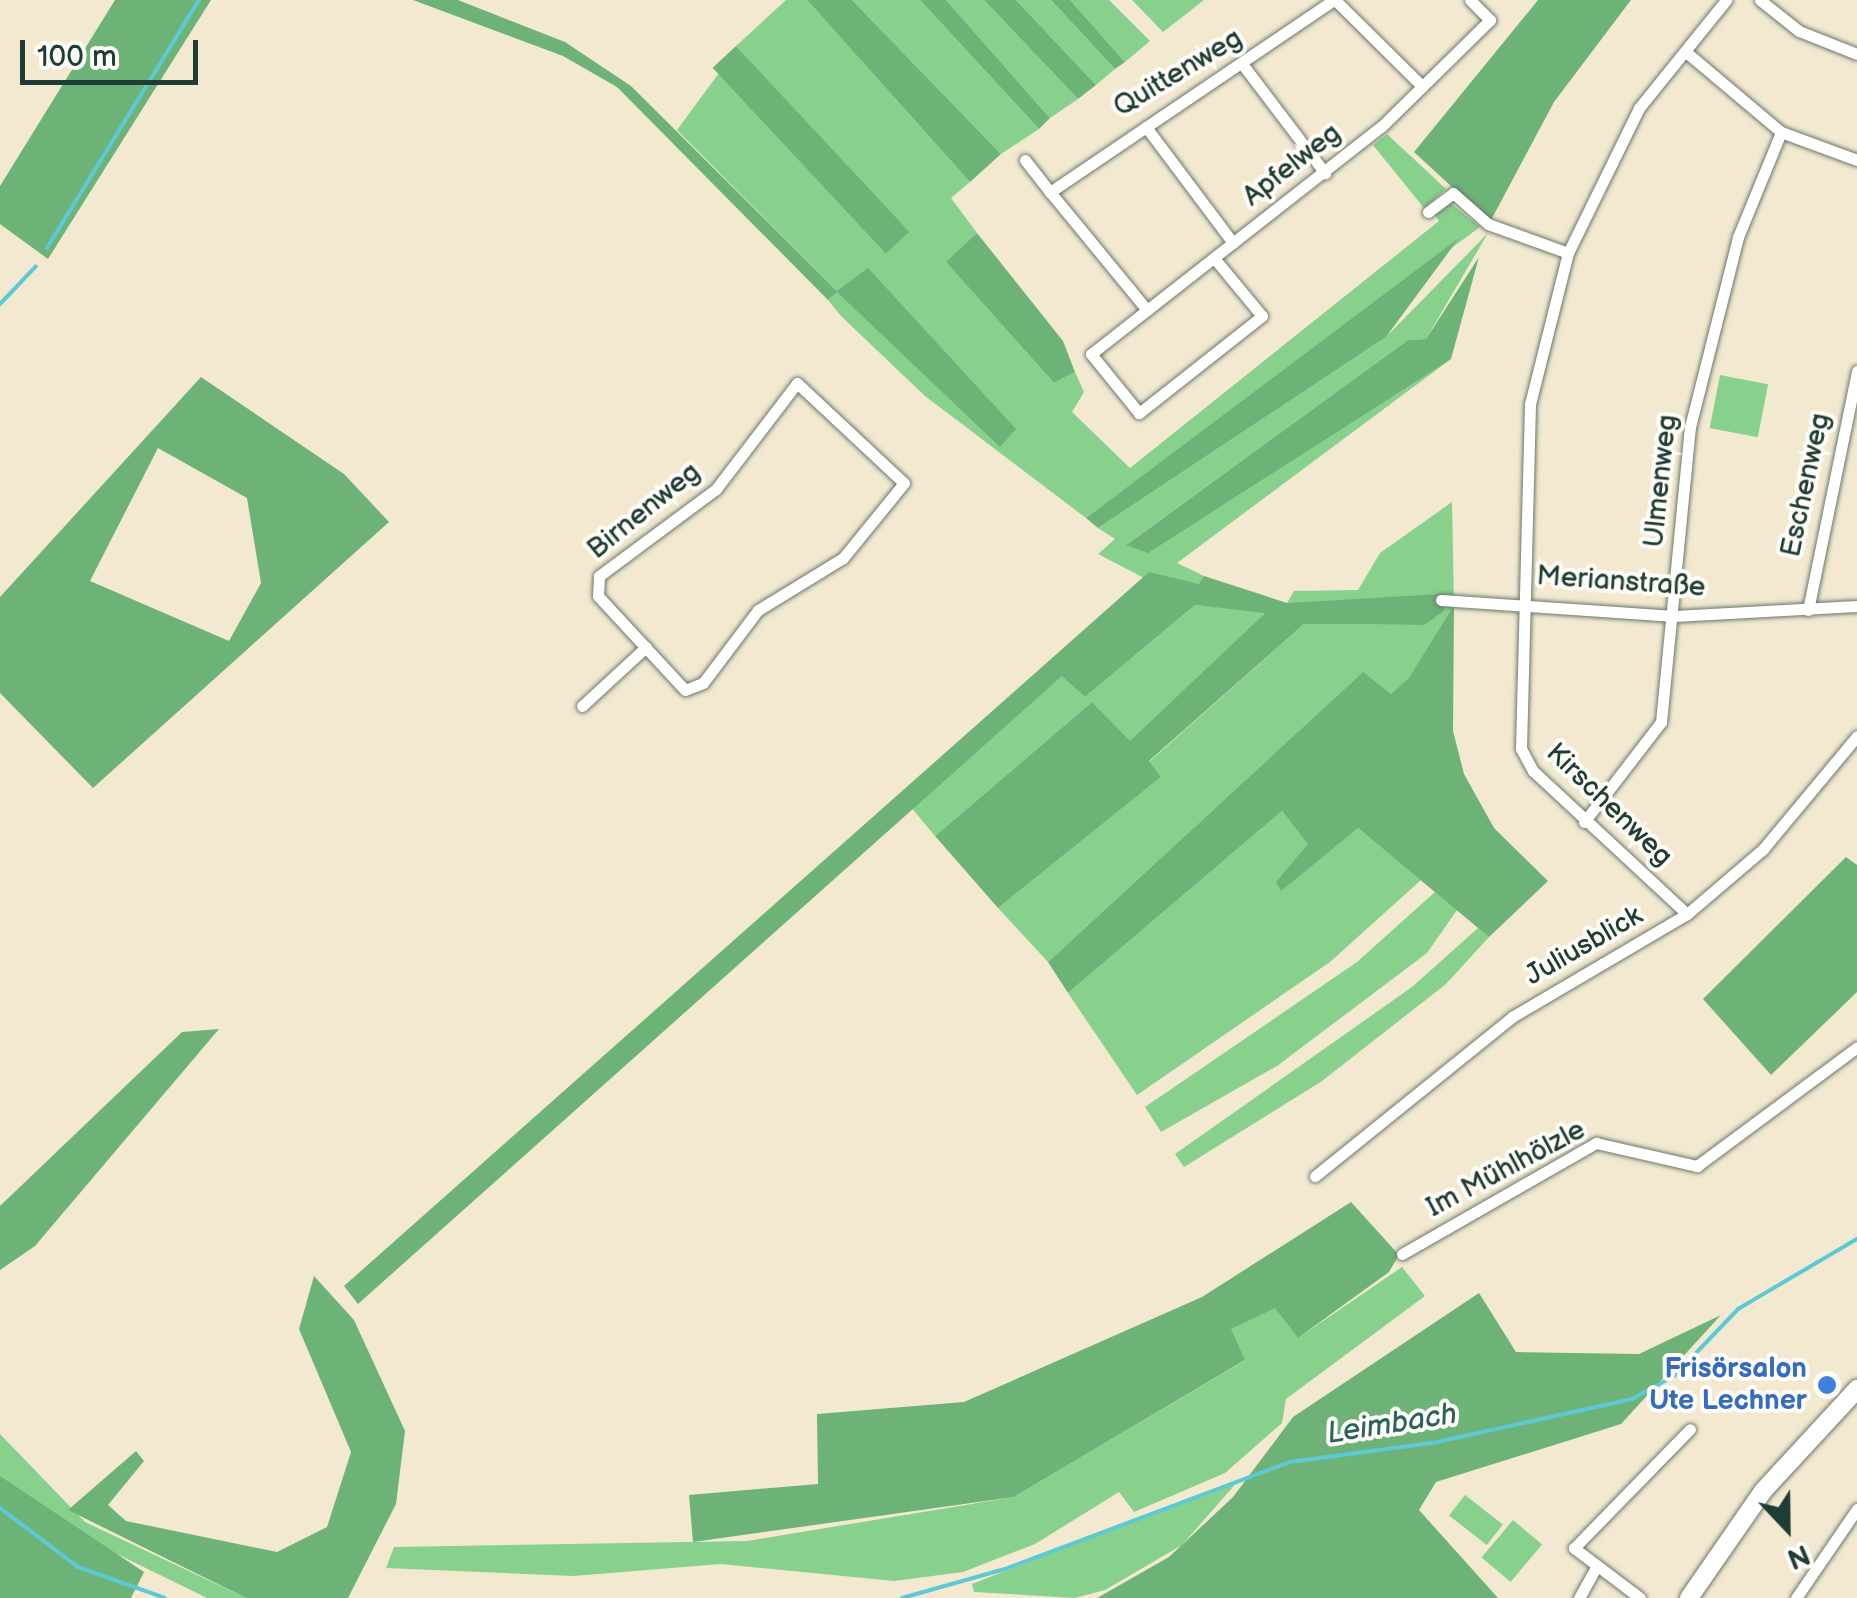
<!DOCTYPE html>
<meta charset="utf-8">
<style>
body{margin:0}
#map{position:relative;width:1857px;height:1598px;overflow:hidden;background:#f3e9d1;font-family:"Balsamiq Sans",sans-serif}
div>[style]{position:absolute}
.green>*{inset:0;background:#87d18d;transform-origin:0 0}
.forest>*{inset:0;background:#6db378;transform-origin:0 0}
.stream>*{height:4px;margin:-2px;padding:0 2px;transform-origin:2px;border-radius:2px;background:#5dc9d5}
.roads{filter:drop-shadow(0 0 2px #69796b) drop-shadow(0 0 2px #69796b)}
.minor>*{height:11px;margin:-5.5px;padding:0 5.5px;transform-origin:5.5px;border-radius:5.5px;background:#fff}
.secondary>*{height:18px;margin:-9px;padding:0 9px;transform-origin:9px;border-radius:9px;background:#fff}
.dots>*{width:28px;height:28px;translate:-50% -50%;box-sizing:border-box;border:5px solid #fdfcf7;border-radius:50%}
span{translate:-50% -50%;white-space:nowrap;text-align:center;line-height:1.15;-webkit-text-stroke:8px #fdfcf7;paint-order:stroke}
.street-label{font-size:28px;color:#1f3d34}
.shop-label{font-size:28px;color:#366cbe;font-weight:700}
.right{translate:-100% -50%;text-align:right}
.water-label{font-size:30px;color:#2e605c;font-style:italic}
.north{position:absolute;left:1737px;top:1478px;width:100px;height:100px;-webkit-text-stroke:8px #fdfcf7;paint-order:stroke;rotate:158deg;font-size:28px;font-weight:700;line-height:40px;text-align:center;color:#1f3d34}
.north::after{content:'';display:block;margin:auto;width:35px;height:45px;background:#1f3d34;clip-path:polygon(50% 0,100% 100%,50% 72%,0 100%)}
.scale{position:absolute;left:20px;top:40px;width:178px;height:45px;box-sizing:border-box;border:5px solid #1f3d34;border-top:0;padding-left:12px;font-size:30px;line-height:35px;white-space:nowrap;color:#1f3d34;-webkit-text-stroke:8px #fdfcf7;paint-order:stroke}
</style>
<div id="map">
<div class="green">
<i style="clip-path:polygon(786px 0,807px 0,970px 182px,951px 198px,977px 233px,947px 263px,1054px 383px,1075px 372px,1084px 392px,1072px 412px,1130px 468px,1439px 221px,1434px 214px,1449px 202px,1480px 227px,1086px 518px,925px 396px,841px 316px,828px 300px,837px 291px,677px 130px,719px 73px,885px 251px,907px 232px,736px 46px)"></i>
<i style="clip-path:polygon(852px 0,920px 0,1039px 129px,1001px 154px)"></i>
<i style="clip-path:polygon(946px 0,984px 0,1078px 99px,1050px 118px)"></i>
<i style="clip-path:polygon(1016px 0,1051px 0,1115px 69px,1096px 85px)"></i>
<i style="clip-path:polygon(1070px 0,1109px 0,1150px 41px,1125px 62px)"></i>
<i style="clip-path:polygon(1132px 0,1204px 0,1163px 32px)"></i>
<i style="clip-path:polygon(1387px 134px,1446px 189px,1424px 208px,1373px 145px)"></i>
<i style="clip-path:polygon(1488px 233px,1426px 339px,1408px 340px,1127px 544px,1451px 359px,1177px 563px,1204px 576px,1200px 584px,1144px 578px,1098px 554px,1115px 539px,1098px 528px,1386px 337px)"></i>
<i style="left:1720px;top:375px;width:49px;height:54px;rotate:11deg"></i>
<i style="clip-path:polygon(1452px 502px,1454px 605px,1410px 678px,1391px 694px,1362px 673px,1048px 962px,998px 908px,1161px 777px,1149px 762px,1304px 624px,1423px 625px,1287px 603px,1294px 591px,1358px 590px,1380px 553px)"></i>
<i style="clip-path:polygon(1195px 605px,1266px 612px,1130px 742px,1092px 702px,935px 836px,910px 806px,1063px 675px,1085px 697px)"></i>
<i style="clip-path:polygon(1282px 811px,1309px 844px,1277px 882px,1358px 828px,1421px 880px,1330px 962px,1137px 1095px,1068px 993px)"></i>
<i style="clip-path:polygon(1435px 892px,1457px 910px,1427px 953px,1277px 1066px,1161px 1132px,1145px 1107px,1357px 962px)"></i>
<i style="clip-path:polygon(1478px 928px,1489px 937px,1446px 984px,1322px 1081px,1184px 1167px,1175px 1154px,1412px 987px)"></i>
<i style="clip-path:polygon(1402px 1267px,1425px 1296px,1286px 1399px,1282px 1423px,1225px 1473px,1134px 1512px,1119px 1492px,1035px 1544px,963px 1572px,894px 1581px,721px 1564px,573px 1576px,386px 1568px,394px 1547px,747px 1541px,1014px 1497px,1244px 1361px,1230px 1329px,1275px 1307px,1298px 1338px)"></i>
<i style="clip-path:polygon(0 1434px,85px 1522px,246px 1598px,207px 1598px,68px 1530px,0 1476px)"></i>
<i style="clip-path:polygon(1239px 1480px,1182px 1545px,1105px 1590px,1075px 1598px,974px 1592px,972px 1584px)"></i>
<i style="left:1465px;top:1495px;width:48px;height:26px;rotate:38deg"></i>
<i style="left:1513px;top:1520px;width:38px;height:49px;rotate:40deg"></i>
</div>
<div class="forest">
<i style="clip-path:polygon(115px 0,211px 0,48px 259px,0 224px,0 186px)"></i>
<i style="clip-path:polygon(413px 0,458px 0,565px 42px,631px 86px,837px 291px,868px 268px,1016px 429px,1000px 447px,837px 292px,828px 300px,617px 87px,563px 56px)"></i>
<i style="clip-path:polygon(807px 0,852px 0,1001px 154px,970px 182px)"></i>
<i style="clip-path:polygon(920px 0,946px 0,1050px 118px,1039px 129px)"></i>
<i style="clip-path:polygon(984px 0,1016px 0,1096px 85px,1078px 99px)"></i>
<i style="clip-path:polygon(1051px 0,1070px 0,1125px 62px,1115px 69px)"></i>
<i style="clip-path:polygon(1538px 0,1631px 0,1554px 102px,1490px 222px,1414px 152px)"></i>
<i style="left:736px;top:46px;width:254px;height:32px;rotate:47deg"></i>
<i style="clip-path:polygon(977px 233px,1063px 341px,1075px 372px,1054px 383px,946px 262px)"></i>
<i style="clip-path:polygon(1459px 238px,1386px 337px,1098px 528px,1086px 518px)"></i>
<i style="clip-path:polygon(1479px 257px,1451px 359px,1148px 553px,1126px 545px,1408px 340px,1426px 339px)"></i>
<i style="clip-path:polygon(evenodd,201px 377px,344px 474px,389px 522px,93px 788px,0 693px,0 597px,201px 377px,158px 448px,247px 498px,261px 583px,229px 641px,90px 581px,158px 448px)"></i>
<i style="clip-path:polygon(1149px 572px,1199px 584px,1204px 576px,1287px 603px,1441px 594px,1444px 611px,1424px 625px,1304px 624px,1149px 761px,1161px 777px,998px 908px,935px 836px,1092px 702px,1130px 741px,1265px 613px,1195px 605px,1085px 697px,1062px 676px,358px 1304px,344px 1286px)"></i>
<i style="clip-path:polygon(1454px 605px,1453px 731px,1464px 774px,1494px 828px,1548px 881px,1489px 937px,1358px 828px,1281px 891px,1276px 882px,1308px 844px,1282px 811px,1068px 993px,1048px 962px,1363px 672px,1391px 694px,1409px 678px)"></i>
<i style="clip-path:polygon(1846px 857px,1857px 865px,1857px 992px,1771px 1075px,1703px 999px)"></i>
<i style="clip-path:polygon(219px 1029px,35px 1246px,0 1270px,0 1206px,182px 1032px)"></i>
<i style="clip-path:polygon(1351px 1202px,1399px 1255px,1389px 1272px,1298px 1338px,1275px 1308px,1231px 1329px,1245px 1360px,1014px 1497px,693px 1542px,689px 1495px,818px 1484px,817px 1414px,964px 1402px,1202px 1297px)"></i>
<i style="clip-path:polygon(314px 1276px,354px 1320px,405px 1431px,396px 1504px,348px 1598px,246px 1598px,68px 1510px,136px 1451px,144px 1461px,108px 1505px,126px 1521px,277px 1552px,327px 1527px,351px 1452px,299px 1329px)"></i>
<i style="clip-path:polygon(1479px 1293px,1516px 1352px,1639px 1354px,1721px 1315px,1621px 1424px,1436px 1482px,1419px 1510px,1498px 1598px,1097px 1598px,1169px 1557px,1233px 1497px,1293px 1417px)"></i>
<i style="clip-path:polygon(0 1476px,144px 1572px,131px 1598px,0 1598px)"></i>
</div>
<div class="stream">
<i style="left:47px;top:248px;width:291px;rotate:-58.5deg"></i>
<i style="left:0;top:304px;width:52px;rotate:-46.5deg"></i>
<i style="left:0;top:1508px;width:98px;rotate:37.1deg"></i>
<i style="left:78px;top:1567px;width:92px;rotate:19.6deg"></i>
<i style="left:902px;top:1598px;width:107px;rotate:-15.7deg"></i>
<i style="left:1005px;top:1569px;width:304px;rotate:-20.6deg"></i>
<i style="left:1290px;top:1462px;width:148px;rotate:-7.7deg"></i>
<i style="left:1437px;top:1442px;width:200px;rotate:-12.4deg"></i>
<i style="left:1632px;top:1399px;width:48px;rotate:-28.7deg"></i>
<i style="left:1674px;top:1376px;width:93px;rotate:-46.3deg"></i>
<i style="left:1738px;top:1309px;width:138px;rotate:-30.5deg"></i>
</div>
<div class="roads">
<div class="minor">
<i style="left:1335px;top:0;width:121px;rotate:44.7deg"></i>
<i style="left:1760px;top:0;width:50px;rotate:38.5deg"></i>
<i style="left:1799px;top:31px;width:62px;rotate:21.6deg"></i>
<i style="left:1686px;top:52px;width:124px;rotate:40.1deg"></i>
<i style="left:1781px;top:132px;width:81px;rotate:20.2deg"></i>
<i style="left:1243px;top:65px;width:136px;rotate:52.8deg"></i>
<i style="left:1146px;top:127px;width:145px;rotate:53.1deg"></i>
<i style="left:1025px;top:160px;width:41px;rotate:52deg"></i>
<i style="left:1428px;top:212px;width:31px;rotate:-37deg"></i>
<i style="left:1453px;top:193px;width:47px;rotate:41.5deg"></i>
<i style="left:1488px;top:224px;width:85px;rotate:19.9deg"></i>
<i style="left:1214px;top:258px;width:75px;rotate:50.4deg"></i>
<i style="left:1262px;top:316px;width:157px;rotate:141.7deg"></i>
<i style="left:1139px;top:413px;width:76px;rotate:-129.1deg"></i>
<i style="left:1091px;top:354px;width:368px;rotate:-38.1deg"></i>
<i style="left:1381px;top:127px;width:153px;rotate:-44.5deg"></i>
<i style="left:1490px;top:20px;width:28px;rotate:-135deg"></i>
<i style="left:1147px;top:310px;width:153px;rotate:-129.4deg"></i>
<i style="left:1050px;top:192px;width:343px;rotate:-34.1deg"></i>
<i style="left:797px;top:383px;width:146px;rotate:43.1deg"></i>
<i style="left:904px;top:483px;width:97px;rotate:129.1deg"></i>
<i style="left:843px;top:558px;width:100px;rotate:148.5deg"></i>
<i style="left:758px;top:610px;width:91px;rotate:127deg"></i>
<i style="left:703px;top:683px;width:19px;rotate:159deg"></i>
<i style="left:685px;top:690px;width:128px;rotate:-132.8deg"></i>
<i style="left:598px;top:596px;width:20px;rotate:-87deg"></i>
<i style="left:599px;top:576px;width:146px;rotate:-36.6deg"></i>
<i style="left:716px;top:489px;width:133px;rotate:-52.6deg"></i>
<i style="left:1441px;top:600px;width:234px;rotate:3.9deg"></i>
<i style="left:1674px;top:616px;width:183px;rotate:-3.1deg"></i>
<i style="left:1808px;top:610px;width:244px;rotate:-78.4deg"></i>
<i style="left:582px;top:706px;width:87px;rotate:-42.7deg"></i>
<i style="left:1584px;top:822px;width:126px;rotate:-52.4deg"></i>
<i style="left:1661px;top:722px;width:296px;rotate:-84.4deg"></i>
<i style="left:1690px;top:427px;width:196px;rotate:-75.8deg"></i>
<i style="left:1738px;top:237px;width:113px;rotate:-67.7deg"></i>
<i style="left:1687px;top:914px;width:210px;rotate:-137.1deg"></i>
<i style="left:1533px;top:771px;width:26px;rotate:-118deg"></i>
<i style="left:1521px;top:748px;width:344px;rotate:-88.5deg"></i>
<i style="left:1530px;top:404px;width:156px;rotate:-75.9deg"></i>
<i style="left:1568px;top:253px;width:161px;rotate:-63.9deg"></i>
<i style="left:1639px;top:108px;width:139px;rotate:-51.1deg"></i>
<i style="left:1315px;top:1176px;width:253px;rotate:-38.9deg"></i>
<i style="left:1512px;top:1017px;width:203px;rotate:-30.5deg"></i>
<i style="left:1687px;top:914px;width:100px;rotate:-40.5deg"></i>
<i style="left:1763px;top:849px;width:147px;rotate:-50.2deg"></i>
<i style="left:1402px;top:1254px;width:224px;rotate:-29.8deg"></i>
<i style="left:1596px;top:1143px;width:104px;rotate:12.8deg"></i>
<i style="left:1697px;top:1166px;width:199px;rotate:-36.6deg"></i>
<i style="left:1579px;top:1598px;width:37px;rotate:-61deg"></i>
<i style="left:1640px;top:1598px;width:83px;rotate:-142.9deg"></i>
<i style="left:1574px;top:1548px;width:166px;rotate:-45.7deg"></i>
<i style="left:1796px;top:1598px;width:108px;rotate:-55.6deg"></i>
</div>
<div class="secondary">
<i style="left:1689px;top:1598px;width:130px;rotate:-55.3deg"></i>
<i style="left:1763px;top:1491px;width:139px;rotate:-47.3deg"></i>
</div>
</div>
<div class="dots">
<i style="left:1827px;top:1385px;background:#3f7fe0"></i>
</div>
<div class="street-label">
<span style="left:1178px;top:73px;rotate:-31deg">Quittenweg</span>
<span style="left:1292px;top:165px;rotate:-38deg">Apfelweg</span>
<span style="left:1661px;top:481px;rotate:-84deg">Ulmenweg</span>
<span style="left:1806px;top:485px;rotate:-78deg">Eschenweg</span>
<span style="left:644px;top:511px;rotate:-39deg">Birnenweg</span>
<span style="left:1621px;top:582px;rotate:4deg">Merianstraße</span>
<span style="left:1609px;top:805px;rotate:44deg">Kirschenweg</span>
<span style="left:1584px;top:946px;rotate:-30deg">Juliusblick</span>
<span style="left:1506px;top:1169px;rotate:-28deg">Im Mühlhölzle</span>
</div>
<div class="shop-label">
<span class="right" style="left:1807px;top:1385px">Frisörsalon<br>Ute Lechner</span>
</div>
<div class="water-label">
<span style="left:1392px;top:1424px;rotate:-9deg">Leimbach</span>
</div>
<div class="north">N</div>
<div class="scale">100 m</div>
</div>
